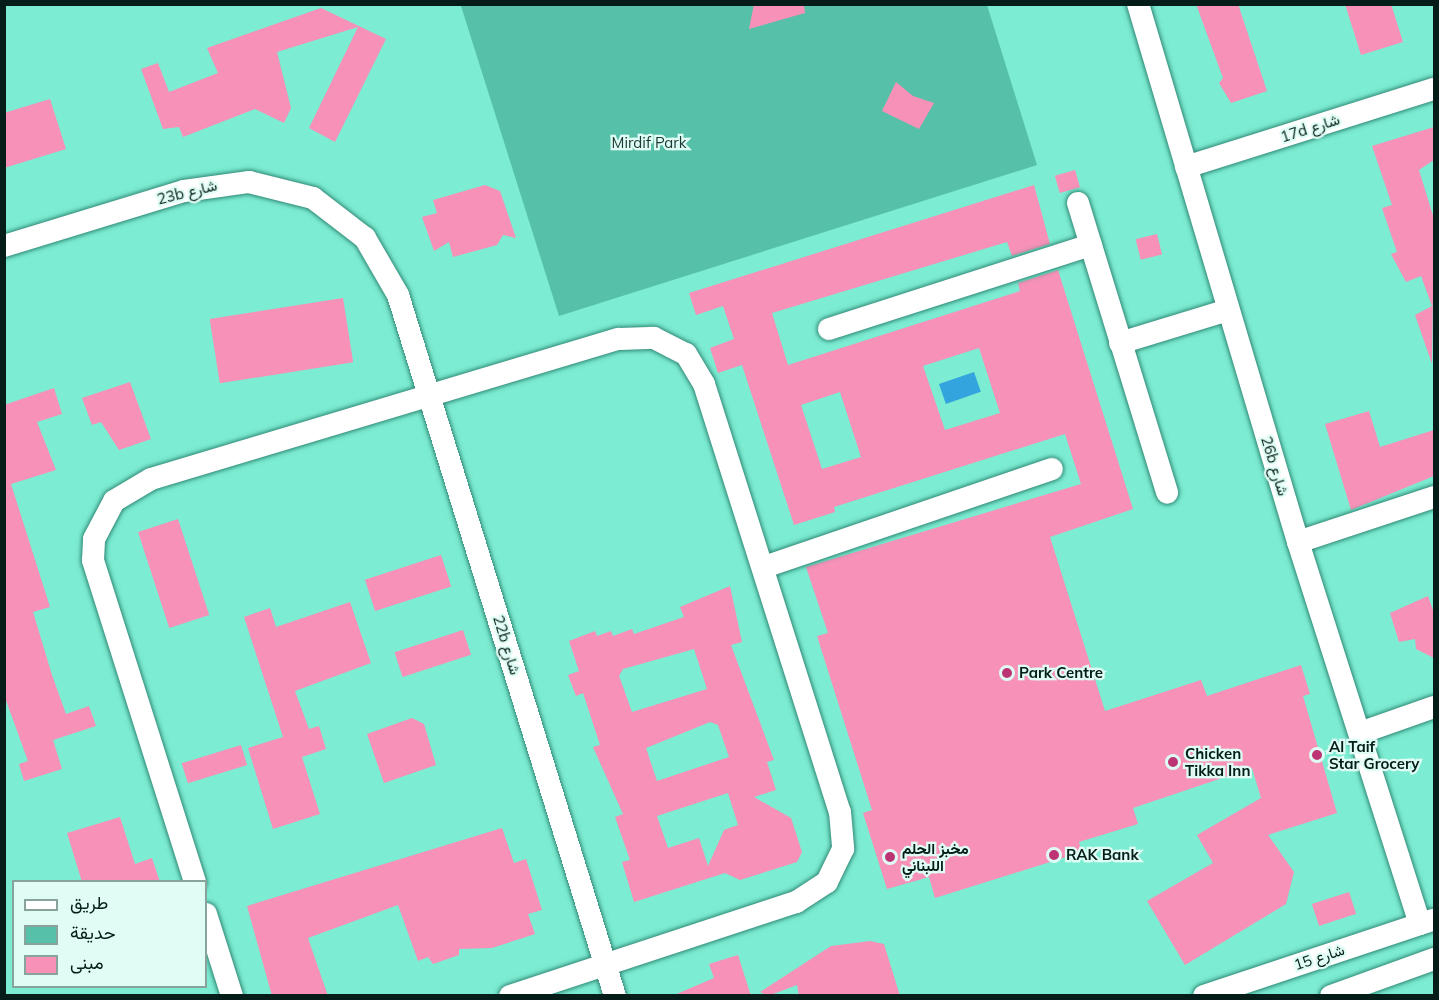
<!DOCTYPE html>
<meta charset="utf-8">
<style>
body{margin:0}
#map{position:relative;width:1439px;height:1000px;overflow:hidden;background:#7cecd2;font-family:Mulish,Vazirmatn,sans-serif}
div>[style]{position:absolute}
.green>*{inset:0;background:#57c0a9}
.water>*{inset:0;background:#34a4df;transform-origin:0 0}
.building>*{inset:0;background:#f791b8;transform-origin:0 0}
.roads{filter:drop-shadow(0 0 2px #318976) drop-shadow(0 0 2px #318976)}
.minor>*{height:22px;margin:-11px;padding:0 11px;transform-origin:11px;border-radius:11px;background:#fff}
.dots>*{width:16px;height:16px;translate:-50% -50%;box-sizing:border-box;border:3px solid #dffdf4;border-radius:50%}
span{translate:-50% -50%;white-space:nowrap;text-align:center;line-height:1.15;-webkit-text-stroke:4.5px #dffdf4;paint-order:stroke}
.street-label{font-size:15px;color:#051d18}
.park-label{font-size:15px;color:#1b3932}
.poi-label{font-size:15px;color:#051d18;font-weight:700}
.left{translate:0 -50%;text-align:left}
.frame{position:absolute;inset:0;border:6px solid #051d18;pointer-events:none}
.legend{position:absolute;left:12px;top:880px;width:195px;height:108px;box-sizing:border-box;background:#dffdf4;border:2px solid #88a39c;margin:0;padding:8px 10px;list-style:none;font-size:18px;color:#051d18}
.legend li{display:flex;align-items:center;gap:12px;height:30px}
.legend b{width:30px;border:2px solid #88a39c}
</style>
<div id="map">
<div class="green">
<i style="clip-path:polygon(987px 5px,1037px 165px,559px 316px,461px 6px)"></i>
</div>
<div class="water">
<i style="left:974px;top:372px;width:21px;height:37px;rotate:71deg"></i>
</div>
<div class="building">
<i style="clip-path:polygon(754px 4px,804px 4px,805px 13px,749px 29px)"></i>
<i style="clip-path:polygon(1196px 4px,1238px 4px,1267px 91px,1231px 103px,1219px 83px,1223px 78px)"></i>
<i style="clip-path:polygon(1345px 4px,1391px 4px,1403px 42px,1361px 55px)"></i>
<i style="clip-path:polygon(321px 8px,386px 39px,335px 142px,309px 128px,358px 27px,277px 52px,291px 108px,284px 123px,255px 109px,183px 137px,179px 127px,163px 129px,141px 69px,158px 63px,169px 92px,218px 73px,207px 48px)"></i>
<i style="clip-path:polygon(896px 82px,913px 96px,934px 103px,919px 129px,882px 111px)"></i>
<i style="clip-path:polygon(50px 99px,66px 149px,4px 168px,4px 113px)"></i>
<i style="clip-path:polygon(1434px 127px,1434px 160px,1419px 170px,1434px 219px,1432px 364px,1415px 315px,1432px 306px,1421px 276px,1406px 282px,1391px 254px,1397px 252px,1382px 208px,1392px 205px,1372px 146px)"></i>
<i style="left:1075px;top:170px;width:18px;height:21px;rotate:74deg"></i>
<i style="clip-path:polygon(485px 185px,500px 191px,516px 238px,503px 235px,497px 245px,453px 257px,449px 242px,434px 251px,422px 217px,437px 213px,433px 200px)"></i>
<i style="clip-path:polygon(evenodd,1034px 185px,1050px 244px,1012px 256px,1007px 242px,772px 313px,788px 365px,1020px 291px,1018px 283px,1058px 270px,1133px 509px,1050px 537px,1105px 711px,1201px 680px,1207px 696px,1301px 665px,1310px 694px,1303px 696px,1337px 813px,1268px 835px,1294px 872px,1286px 904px,1185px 965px,1147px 901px,1213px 863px,1197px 835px,1261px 798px,1252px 768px,1133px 808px,1138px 824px,1079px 842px,1082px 852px,935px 898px,929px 877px,887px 889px,863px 813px,872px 810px,817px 636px,828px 633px,806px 567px,1081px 484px,1065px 434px,834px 507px,835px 512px,794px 525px,742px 365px,718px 373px,710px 348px,734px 339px,723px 306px,696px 315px,689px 293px,1034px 185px,979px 348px,1000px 413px,945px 430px,923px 366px,979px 348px,1034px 185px,840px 392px,861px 457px,822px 469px,801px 405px,840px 392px)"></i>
<i style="left:1157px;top:234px;width:21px;height:22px;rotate:76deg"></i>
<i style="left:343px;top:298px;width:65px;height:135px;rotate:81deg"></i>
<i style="clip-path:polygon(130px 382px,151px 439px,119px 450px,101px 422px,92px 425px,82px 398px)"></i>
<i style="clip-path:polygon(54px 388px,62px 414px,37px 422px,56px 470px,11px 484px,50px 607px,33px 612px,52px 675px,66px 714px,89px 706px,96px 726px,53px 740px,62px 769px,24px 781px,19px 764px,28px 761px,4px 695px,4px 405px)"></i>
<i style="clip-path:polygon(1369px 411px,1380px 447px,1434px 430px,1434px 476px,1351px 510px,1325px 424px)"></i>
<i style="left:178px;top:519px;width:101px;height:42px;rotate:72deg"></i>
<i style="left:441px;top:555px;width:33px;height:80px;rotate:72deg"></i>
<i style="clip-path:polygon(evenodd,730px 586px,742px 642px,731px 645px,774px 760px,767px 762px,776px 790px,754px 797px,791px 818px,802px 852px,797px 862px,740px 880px,725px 873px,634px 902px,622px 862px,630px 860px,615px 817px,623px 814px,593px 747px,600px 745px,583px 693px,576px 696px,568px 675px,579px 671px,569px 641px,595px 631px,597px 636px,611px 631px,613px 636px,632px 629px,634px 634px,684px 617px,680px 607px,730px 586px,694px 649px,707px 689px,632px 712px,619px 676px,623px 669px,694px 649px,730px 586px,710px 722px,718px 725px,729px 757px,657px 781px,646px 748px,710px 722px,730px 586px,728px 793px,738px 825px,724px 830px,708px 866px,699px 838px,668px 848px,657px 816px,728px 793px)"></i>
<i style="clip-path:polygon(1428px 596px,1434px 613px,1434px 658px,1416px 649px,1415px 639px,1399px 642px,1390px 613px)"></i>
<i style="clip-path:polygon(350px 602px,371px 663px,295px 691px,309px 729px,319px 726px,326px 749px,302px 757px,320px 814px,273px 829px,248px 748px,283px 737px,244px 617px,270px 608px,276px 627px)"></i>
<i style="left:463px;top:630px;width:26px;height:72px;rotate:72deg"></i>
<i style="clip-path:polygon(412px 718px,424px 724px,436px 765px,384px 783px,367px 734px)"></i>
<i style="left:241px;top:745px;width:21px;height:62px;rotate:73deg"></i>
<i style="clip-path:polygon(120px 817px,135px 864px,152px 858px,160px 882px,82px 882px,67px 833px)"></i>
<i style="clip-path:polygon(502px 828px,514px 863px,526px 859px,542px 910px,528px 914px,535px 934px,492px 948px,459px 949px,459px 955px,433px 964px,428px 957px,418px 961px,398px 905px,308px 938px,328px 996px,272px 996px,247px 906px)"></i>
<i style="left:1349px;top:892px;width:23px;height:39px;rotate:72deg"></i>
<i style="clip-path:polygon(870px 941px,884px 944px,900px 996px,799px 996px,797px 985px,768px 996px,760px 992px,831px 946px)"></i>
<i style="clip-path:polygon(738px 955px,751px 996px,672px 996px,714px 978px,709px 964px)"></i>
</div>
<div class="roads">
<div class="minor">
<i style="left:1138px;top:4px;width:561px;rotate:73.44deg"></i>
<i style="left:1298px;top:542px;width:401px;rotate:72.3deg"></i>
<i style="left:1186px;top:167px;width:260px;rotate:-17.5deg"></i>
<i style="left:1078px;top:203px;width:303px;rotate:72.9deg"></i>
<i style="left:4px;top:246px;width:188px;rotate:-17deg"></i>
<i style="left:184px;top:191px;width:66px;rotate:-7.9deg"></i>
<i style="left:249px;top:182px;width:66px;rotate:14deg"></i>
<i style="left:313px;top:198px;width:66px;rotate:37.6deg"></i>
<i style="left:365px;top:238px;width:66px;rotate:59.9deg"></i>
<i style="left:398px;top:295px;width:734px;rotate:72.8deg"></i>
<i style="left:829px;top:329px;width:275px;rotate:-17.8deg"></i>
<i style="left:1120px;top:343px;width:113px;rotate:-17deg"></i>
<i style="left:1298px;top:542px;width:143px;rotate:-18.3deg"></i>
<i style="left:764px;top:567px;width:304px;rotate:-18.8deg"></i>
<i style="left:1360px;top:733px;width:78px;rotate:-19.4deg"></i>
<i style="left:195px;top:882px;width:338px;rotate:-107.6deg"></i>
<i style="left:93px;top:560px;width:21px;rotate:-87deg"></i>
<i style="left:94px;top:539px;width:43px;rotate:-62.2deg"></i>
<i style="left:114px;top:501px;width:43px;rotate:-30.7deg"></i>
<i style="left:151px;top:479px;width:488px;rotate:-16.7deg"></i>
<i style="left:619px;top:339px;width:35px;rotate:-2deg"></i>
<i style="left:654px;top:338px;width:36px;rotate:27deg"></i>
<i style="left:686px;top:354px;width:35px;rotate:59deg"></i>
<i style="left:704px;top:384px;width:449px;rotate:72.4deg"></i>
<i style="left:840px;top:812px;width:37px;rotate:85deg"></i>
<i style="left:843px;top:849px;width:37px;rotate:116deg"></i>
<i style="left:827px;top:882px;width:37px;rotate:147deg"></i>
<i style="left:796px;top:902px;width:301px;rotate:161.8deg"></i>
<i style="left:206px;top:914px;width:86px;rotate:72.4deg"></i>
<i style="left:1204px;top:996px;width:241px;rotate:-18.4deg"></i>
<i style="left:1331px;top:996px;width:109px;rotate:-19.8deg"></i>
</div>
</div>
<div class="dots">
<i style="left:1007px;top:673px;background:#bc3473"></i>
<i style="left:1317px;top:755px;background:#bc3473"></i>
<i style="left:1173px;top:762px;background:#bc3473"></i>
<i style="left:1054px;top:855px;background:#bc3473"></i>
<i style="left:890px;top:857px;background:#bc3473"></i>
</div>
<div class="street-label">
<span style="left:1310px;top:128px;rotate:-18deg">17d شارع</span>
<span style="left:187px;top:192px;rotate:-14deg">23b شارع</span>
<span style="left:1275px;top:466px;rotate:73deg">26b شارع</span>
<span style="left:507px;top:645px;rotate:73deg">22b شارع</span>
<span style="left:1319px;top:957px;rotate:-18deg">شارع 15</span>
</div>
<div class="park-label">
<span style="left:649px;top:143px">Mirdif Park</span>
</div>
<div class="poi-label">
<span class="left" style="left:1019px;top:673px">Park Centre</span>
<span class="left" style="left:1329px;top:755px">Al Taif<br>Star Grocery</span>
<span class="left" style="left:1185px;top:762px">Chicken<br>Tikka Inn</span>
<span class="left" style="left:902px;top:857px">مخبز الحلم<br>اللبناني</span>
<span class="left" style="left:1066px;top:855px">RAK Bank</span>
</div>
<div class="frame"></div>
<ul class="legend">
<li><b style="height:8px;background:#fff"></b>طريق</li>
<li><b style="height:16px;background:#57c0a9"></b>حديقة</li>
<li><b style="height:16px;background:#f791b8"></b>مبنى</li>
</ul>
</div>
